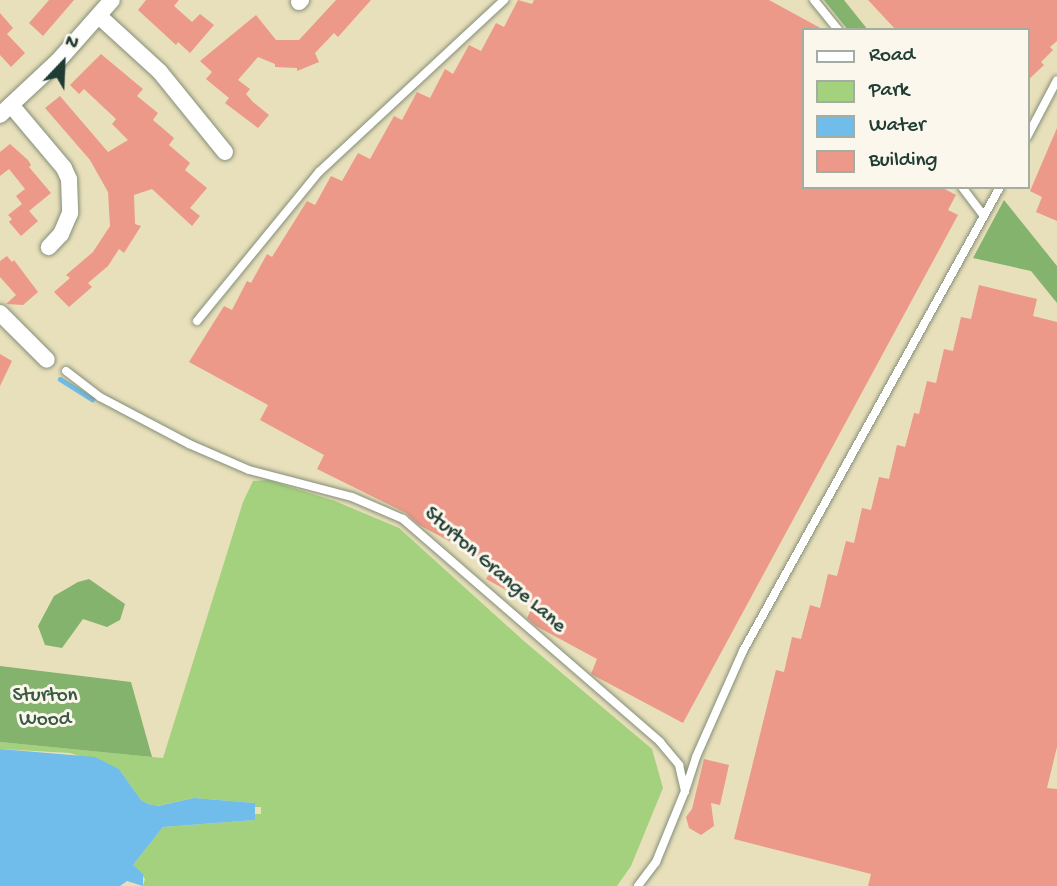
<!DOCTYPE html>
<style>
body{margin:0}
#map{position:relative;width:1057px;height:886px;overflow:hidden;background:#e8e0bb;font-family:"Gochi Hand",sans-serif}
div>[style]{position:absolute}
.green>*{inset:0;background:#a4d17e}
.forest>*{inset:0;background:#83b36d}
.water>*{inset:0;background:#70bcea}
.stream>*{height:4.5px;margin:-2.25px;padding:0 2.25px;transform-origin:2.25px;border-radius:2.25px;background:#70bcea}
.building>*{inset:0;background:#ec9989}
.roads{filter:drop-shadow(0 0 2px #848e78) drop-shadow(0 0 2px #848e78)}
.service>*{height:8px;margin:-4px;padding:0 4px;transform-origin:4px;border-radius:4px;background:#fff}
.minor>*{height:16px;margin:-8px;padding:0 8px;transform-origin:8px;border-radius:8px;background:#fff}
span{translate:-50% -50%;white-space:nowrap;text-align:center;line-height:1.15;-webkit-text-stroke:6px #fbf7ec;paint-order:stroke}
.street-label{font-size:21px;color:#1f3d34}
.park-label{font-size:21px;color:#3a5b43}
.legend{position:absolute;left:802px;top:28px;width:228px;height:161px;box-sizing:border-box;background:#fbf7ec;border:2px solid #a3ada2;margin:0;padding:9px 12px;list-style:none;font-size:21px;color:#1f3d34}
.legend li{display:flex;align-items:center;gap:14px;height:35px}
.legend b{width:35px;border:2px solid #a3ada2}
.north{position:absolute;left:28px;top:28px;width:70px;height:70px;-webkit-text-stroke:5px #fbf7ec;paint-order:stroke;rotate:23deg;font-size:19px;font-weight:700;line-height:28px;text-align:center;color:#1f3d34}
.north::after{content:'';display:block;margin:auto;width:24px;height:32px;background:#1f3d34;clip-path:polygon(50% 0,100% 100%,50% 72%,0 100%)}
</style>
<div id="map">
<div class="green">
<i style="clip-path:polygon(268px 480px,335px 501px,399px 528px,525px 642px,652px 749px,663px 788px,631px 866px,617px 886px,143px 886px,145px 879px,133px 865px,163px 827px,255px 820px,255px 814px,261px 814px,261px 807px,255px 807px,255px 803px,194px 798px,157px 806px,148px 804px,141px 800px,119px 769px,70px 753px,0 749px,0 742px,163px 758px,243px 502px,253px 481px)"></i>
</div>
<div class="forest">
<i style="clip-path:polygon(824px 0,844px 0,868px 30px,848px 30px)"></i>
<i style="clip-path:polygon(1004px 200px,1057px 266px,1057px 303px,1031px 271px,973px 258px)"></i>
<i style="clip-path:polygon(89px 579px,125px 604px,120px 620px,107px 627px,83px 619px,62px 648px,45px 645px,38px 626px,54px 596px,78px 582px)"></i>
<i style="clip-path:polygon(0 666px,131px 682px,152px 757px,0 742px)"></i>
</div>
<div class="water">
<i style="clip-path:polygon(0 749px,95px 757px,119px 769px,141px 800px,148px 804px,158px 806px,194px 798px,255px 803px,255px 820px,163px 827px,133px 865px,143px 874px,143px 886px,127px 881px,120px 886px,0 886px)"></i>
</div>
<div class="stream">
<i style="left:60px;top:379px;width:38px;rotate:32deg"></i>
</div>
<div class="building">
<i style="clip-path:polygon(49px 0,74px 0,43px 36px,29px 23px)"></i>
<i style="clip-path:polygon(146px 0,179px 0,174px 6px,192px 22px,200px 14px,214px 25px,190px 53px,178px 42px,176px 45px,138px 10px)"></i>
<i style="clip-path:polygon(336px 0,371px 0,338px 37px,334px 33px,315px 53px,319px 62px,297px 71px,297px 68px,275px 67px,275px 64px,258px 57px,238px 80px,250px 89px,246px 94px,253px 102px,269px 115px,258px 128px,225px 103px,229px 98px,206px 79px,212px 72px,200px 61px,256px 15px,276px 40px,299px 40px)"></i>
<i style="clip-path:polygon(518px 0,532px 4px,534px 0,769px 0,824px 30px,803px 30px,803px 187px,941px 187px,956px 195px,948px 210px,958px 215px,683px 723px,591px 674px,597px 659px,536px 626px,527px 618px,533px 605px,486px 579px,494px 565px,419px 525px,406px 513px,317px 469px,324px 455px,260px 420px,268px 405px,189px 362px,224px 306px,232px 310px,247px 281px,251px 283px,267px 254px,272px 257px,307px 201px,315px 205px,331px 176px,342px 181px,358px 153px,370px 159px,394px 116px,402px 120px,417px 92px,430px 98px,445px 69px,453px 74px,469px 45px,481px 51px,496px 23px,504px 27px)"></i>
<i style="clip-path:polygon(868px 0,1057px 0,1057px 41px,1050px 47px,1053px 50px,1041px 62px,1044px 65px,1027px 81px,1027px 30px,896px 30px)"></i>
<i style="clip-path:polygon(0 13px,13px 28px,7px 34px,25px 53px,11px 67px,0 55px)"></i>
<i style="clip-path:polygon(101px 54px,143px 89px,137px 96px,158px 113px,153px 120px,174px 138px,169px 145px,190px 163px,185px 170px,207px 188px,190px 208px,200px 216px,192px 226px,152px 189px,134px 195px,135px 224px,141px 226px,124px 253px,119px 249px,108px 266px,88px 283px,92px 287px,69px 307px,54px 292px,70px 278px,66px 275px,93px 252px,110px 226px,108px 192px,90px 160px,45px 108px,60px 96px,108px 152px,128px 140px,112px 124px,116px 119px,84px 89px,79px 94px,70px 85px)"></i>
<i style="clip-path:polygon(1057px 128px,1057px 221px,1036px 212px,1042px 197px,1030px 191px)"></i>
<i style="clip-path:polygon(10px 144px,28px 160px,31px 165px,29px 167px,51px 193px,29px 211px,38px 221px,21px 236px,9px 222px,12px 219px,8px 215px,22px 204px,16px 196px,25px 189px,9px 169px,0 176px,0 152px)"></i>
<i style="clip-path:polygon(7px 256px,12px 262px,14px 260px,38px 292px,23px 305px,6px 304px,16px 295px,0 277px,0 261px)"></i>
<i style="clip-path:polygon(979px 285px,1037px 299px,1033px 316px,1057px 322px,1057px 747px,1047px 788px,1057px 789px,1057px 886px,868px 886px,871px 874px,734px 839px,776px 670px,784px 672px,792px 637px,801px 639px,810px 605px,820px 608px,828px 574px,837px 576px,846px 541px,854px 543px,862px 508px,871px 510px,879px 477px,889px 479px,897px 445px,905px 447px,914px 413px,919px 414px,927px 381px,936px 383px,944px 349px,953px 351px,961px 317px,971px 319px)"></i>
<i style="clip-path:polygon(0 354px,12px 361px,0 386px)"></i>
<i style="clip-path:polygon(704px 759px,729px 765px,720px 805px,711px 803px,714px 826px,701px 835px,689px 828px,686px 817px,692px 809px)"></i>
</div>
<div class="roads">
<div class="service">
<i style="left:814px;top:0;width:38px;rotate:51deg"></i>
<i style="left:1027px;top:137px;width:64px;rotate:-62.2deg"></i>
<i style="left:962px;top:187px;width:36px;rotate:53deg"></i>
<i style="left:197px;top:321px;width:193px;rotate:-50.7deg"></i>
<i style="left:319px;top:172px;width:253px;rotate:-42.9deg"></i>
<i style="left:66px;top:371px;width:43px;rotate:37.4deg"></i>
<i style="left:100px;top:397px;width:101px;rotate:27.8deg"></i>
<i style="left:189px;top:444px;width:65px;rotate:23.4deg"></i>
<i style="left:249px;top:470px;width:106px;rotate:14.7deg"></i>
<i style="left:352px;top:497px;width:56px;rotate:23.3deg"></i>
<i style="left:403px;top:519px;width:340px;rotate:40.9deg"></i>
<i style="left:660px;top:742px;width:30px;rotate:50deg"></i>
<i style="left:679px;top:765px;width:27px;rotate:77deg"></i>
<i style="left:685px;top:791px;width:77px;rotate:112.2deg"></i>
<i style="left:656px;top:862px;width:30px;rotate:127deg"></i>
<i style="left:686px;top:788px;width:33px;rotate:-72deg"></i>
<i style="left:696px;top:757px;width:116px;rotate:-66.1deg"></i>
<i style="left:743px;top:651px;width:530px;rotate:-61.02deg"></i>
</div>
<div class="minor">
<i style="left:299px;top:2px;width:3px;rotate:-45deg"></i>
<i style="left:100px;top:17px;width:81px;rotate:42.5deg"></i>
<i style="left:160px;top:72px;width:103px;rotate:50.9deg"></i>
<i style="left:11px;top:105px;width:82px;rotate:49.9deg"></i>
<i style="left:64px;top:168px;width:12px;rotate:66deg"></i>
<i style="left:69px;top:179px;width:34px;rotate:88deg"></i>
<i style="left:70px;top:213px;width:23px;rotate:113deg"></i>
<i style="left:61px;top:234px;width:18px;rotate:133deg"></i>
<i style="left:0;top:115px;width:79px;rotate:-43deg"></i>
<i style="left:58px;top:61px;width:81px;rotate:-48.5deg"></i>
<i style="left:0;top:313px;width:66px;rotate:45deg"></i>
</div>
</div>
<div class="street-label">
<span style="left:494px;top:571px;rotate:41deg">Sturton Grange Lane</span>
</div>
<div class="park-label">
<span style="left:45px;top:709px">Sturton<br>Wood</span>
</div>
<ul class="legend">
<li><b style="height:9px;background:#fff"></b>Road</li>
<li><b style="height:19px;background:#a4d17e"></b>Park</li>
<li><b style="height:19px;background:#70bcea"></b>Water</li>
<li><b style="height:19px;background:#ec9989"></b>Building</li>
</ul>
<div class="north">N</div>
</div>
